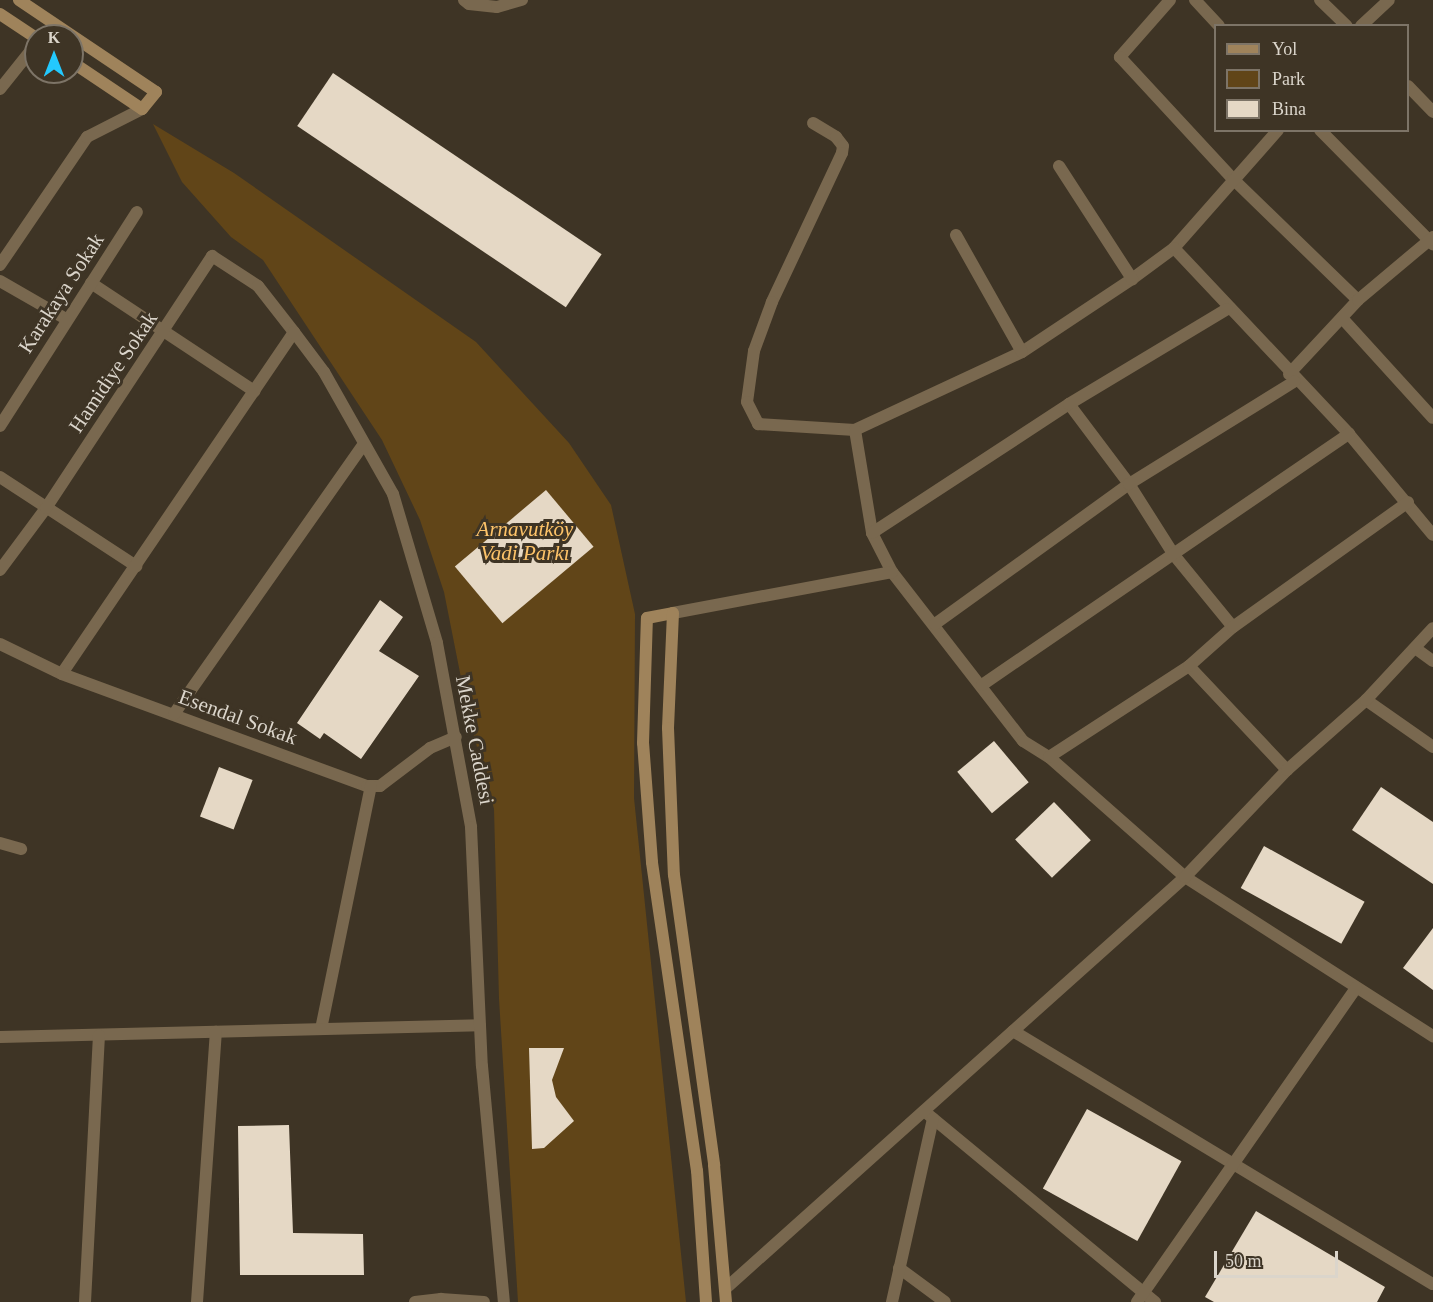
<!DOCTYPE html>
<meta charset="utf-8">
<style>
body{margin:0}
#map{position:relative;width:1433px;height:1302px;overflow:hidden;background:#3e3425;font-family:Georgia,serif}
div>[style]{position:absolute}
.green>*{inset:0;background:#614518}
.building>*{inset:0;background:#e5d8c5;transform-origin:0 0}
.minor>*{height:12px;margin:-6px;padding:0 6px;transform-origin:6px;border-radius:6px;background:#79684f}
.tertiary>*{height:12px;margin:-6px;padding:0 6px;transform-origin:6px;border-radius:6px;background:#79684f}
.secondary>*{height:12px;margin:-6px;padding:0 6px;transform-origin:6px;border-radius:6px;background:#9f835b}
span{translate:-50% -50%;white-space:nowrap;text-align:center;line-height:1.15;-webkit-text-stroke:6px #3e3425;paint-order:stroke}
.street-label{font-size:21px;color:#dbd5cb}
.park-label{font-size:21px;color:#fdc369;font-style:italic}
.legend{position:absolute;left:1214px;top:24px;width:195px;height:108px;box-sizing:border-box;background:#3e3425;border:2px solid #7d7467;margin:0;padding:8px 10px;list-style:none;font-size:18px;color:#dbd5cb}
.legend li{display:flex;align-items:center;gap:12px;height:30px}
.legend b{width:30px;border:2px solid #7d7467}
.north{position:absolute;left:24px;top:24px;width:60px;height:60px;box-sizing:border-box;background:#3e3425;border:2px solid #7d7467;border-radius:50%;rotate:0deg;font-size:16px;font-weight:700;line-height:24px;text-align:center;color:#dbd5cb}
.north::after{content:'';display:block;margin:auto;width:21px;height:27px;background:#23c9fe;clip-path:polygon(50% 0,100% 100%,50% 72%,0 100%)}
.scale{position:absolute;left:1214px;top:1251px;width:124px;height:27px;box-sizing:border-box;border:3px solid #dbd5cb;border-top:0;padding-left:8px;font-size:18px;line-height:21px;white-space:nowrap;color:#dbd5cb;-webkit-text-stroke:4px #3e3425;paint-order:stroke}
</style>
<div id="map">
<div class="green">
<i style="clip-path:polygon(153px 124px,234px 173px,476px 342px,569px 443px,611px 505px,635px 614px,634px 798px,686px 1302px,518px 1302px,499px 999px,494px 809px,469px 718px,444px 592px,420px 520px,382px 440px,263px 260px,231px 237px,182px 182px)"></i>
</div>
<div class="building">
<i style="left:333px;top:73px;width:324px;height:64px;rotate:34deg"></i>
<i style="left:546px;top:490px;width:74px;height:119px;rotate:50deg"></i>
<i style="clip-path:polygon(380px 600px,403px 617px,379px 651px,419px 676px,361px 759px,324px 733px,320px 739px,297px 723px)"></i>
<i style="left:994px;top:741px;width:54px;height:48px;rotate:50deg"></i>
<i style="left:219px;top:767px;width:36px;height:53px;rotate:21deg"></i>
<i style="clip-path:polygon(1381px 787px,1433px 822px,1433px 884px,1352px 830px)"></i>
<i style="left:1054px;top:802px;width:53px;height:54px;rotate:46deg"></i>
<i style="left:1264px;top:846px;width:115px;height:48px;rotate:29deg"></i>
<i style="clip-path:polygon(1433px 928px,1433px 990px,1403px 968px)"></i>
<i style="clip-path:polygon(529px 1048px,564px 1048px,552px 1080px,556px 1097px,574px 1121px,544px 1148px,532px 1149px)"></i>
<i style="left:1087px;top:1109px;width:108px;height:91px;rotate:29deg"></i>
<i style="clip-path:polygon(289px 1125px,293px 1233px,363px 1234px,364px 1275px,240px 1275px,238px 1126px)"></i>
<i style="clip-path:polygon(1256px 1211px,1385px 1287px,1377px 1302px,1214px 1302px,1205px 1297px)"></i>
</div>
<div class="minor">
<i style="left:464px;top:0;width:6px;rotate:39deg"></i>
<i style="left:469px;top:4px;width:28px;rotate:6deg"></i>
<i style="left:497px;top:7px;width:26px;rotate:-16deg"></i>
<i style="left:1170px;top:0;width:76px;rotate:131.3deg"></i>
<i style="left:1120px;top:57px;width:166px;rotate:47.2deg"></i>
<i style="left:1233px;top:179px;width:174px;rotate:44.1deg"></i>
<i style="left:1195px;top:0;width:35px;rotate:47deg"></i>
<i style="left:1320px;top:0;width:37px;rotate:44deg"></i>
<i style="left:1361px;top:26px;width:38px;rotate:-43deg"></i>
<i style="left:1408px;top:86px;width:36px;rotate:46deg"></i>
<i style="left:0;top:89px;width:58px;rotate:-51.3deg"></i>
<i style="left:813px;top:123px;width:27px;rotate:31deg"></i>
<i style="left:836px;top:137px;width:11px;rotate:52deg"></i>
<i style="left:843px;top:146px;width:7px;rotate:98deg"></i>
<i style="left:842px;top:153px;width:165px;rotate:115.2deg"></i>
<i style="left:772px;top:302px;width:52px;rotate:110.2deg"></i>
<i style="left:754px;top:351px;width:51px;rotate:97.8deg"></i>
<i style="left:747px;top:402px;width:25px;rotate:63deg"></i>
<i style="left:758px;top:424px;width:97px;rotate:3.5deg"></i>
<i style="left:1278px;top:130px;width:157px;rotate:131.4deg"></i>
<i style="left:1174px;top:248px;width:52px;rotate:143.6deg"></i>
<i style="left:1132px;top:279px;width:132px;rotate:146.4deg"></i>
<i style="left:1022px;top:352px;width:184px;rotate:155deg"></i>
<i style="left:855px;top:430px;width:104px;rotate:80.6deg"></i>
<i style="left:872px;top:533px;width:44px;rotate:62.9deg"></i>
<i style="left:892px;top:572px;width:214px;rotate:52.2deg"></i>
<i style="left:1023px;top:741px;width:31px;rotate:32deg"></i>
<i style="left:1049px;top:757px;width:181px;rotate:41.4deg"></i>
<i style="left:1185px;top:877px;width:295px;rotate:32.7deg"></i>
<i style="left:1320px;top:130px;width:161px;rotate:45.3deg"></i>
<i style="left:1059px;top:166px;width:135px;rotate:57.1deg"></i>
<i style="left:956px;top:235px;width:134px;rotate:60.6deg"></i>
<i style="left:1174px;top:248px;width:255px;rotate:46.7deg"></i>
<i style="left:1349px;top:434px;width:131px;rotate:50.3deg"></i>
<i style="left:0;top:265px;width:155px;rotate:-55.8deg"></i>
<i style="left:87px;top:137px;width:62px;rotate:-27deg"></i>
<i style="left:0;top:281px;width:76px;rotate:29.9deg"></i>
<i style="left:91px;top:283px;width:196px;rotate:33.5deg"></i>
<i style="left:1342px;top:318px;width:135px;rotate:47.7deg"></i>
<i style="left:1289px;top:374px;width:101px;rotate:-47deg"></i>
<i style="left:1358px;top:300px;width:98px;rotate:-40deg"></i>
<i style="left:1069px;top:404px;width:100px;rotate:53.1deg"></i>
<i style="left:1129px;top:484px;width:84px;rotate:57.6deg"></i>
<i style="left:1174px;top:555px;width:93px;rotate:50.7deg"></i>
<i style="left:0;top:426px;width:254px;rotate:-57.4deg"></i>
<i style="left:0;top:477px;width:163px;rotate:33.2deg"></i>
<i style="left:872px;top:533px;width:235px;rotate:-33.2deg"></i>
<i style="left:1069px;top:404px;width:184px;rotate:-31deg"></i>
<i style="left:0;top:570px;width:77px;rotate:-53.4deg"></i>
<i style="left:46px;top:508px;width:302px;rotate:-56.6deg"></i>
<i style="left:212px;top:256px;width:55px;rotate:33.1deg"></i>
<i style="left:258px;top:286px;width:58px;rotate:52deg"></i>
<i style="left:294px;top:332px;width:413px;rotate:124.2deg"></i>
<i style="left:673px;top:613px;width:223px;rotate:-10.6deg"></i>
<i style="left:935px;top:624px;width:239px;rotate:-35.8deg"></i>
<i style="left:1129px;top:484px;width:195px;rotate:-31.8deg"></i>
<i style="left:0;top:644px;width:69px;rotate:25.8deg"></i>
<i style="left:62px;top:674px;width:325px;rotate:20.2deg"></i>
<i style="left:367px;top:786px;width:13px"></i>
<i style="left:380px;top:786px;width:63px;rotate:-37.2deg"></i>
<i style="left:430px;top:748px;width:28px;rotate:-23deg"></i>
<i style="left:1415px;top:648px;width:22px;rotate:36deg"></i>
<i style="left:1189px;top:666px;width:143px;rotate:46.7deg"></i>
<i style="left:982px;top:685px;width:445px;rotate:-34.4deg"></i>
<i style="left:1366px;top:700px;width:82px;rotate:35deg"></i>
<i style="left:174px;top:714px;width:330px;rotate:-54.9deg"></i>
<i style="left:1049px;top:757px;width:167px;rotate:-33deg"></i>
<i style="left:1189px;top:666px;width:59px;rotate:-41.6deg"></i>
<i style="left:1233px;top:627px;width:215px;rotate:-35.5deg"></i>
<i style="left:0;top:843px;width:22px;rotate:16deg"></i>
<i style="left:321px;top:1029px;width:248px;rotate:-78.4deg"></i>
<i style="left:1013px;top:1031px;width:490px;rotate:31.1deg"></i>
<i style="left:0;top:1037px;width:480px;rotate:-1.4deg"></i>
<i style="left:924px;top:1111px;width:300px;rotate:39.6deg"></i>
<i style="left:899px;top:1268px;width:57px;rotate:36.5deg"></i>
<i style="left:725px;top:1289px;width:618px;rotate:-41.85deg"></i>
<i style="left:1185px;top:877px;width:148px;rotate:-46.4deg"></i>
<i style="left:1287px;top:770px;width:106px;rotate:-41.5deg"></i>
<i style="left:1366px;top:700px;width:98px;rotate:-47.1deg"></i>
<i style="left:85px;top:1302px;width:267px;rotate:-87deg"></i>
<i style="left:197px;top:1302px;width:271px;rotate:-86deg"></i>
<i style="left:415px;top:1302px;width:26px;rotate:-7deg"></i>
<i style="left:441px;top:1299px;width:43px;rotate:4deg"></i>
<i style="left:892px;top:1302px;width:188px;rotate:-77.4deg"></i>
<i style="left:1137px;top:1302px;width:383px;rotate:-55.1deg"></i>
</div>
<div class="tertiary">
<i style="left:294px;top:332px;width:50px;rotate:53.1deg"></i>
<i style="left:324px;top:372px;width:140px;rotate:60.5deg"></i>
<i style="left:393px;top:494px;width:155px;rotate:73.5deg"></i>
<i style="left:437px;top:643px;width:187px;rotate:79.5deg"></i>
<i style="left:471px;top:827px;width:239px;rotate:87.4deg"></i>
<i style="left:482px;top:1066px;width:237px;rotate:84.7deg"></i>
</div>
<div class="secondary">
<i style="left:19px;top:0;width:165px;rotate:33.9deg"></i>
<i style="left:156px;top:92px;width:22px;rotate:129deg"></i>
<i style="left:142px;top:109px;width:84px;rotate:-146.1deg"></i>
<i style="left:0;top:14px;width:43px;rotate:33.7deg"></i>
<i style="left:706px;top:1302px;width:131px;rotate:-93.9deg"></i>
<i style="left:697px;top:1171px;width:312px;rotate:-98.3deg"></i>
<i style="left:652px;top:862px;width:119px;rotate:-94.3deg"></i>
<i style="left:643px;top:743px;width:125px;rotate:-88.2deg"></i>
<i style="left:647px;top:618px;width:26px;rotate:-11deg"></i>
<i style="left:673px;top:613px;width:115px;rotate:92.5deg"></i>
<i style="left:668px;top:728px;width:147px;rotate:87.7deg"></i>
<i style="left:674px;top:875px;width:293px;rotate:82.1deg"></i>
<i style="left:714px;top:1165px;width:138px;rotate:85deg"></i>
</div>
<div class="street-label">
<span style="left:61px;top:293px;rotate:-57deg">Karakaya Sokak</span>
<span style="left:113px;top:372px;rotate:-56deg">Hamidiye Sokak</span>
<span style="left:238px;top:717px;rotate:20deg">Esendal Sokak</span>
<span style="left:475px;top:740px;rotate:79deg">Mekke Caddesi</span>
</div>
<div class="park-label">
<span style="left:525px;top:541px">Arnavutköy<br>Vadi Parkı</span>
</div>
<ul class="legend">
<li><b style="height:8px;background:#9f835b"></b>Yol</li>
<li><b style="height:16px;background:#614518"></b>Park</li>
<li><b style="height:16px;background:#e5d8c5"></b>Bina</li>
</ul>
<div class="north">K</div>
<div class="scale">50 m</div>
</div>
